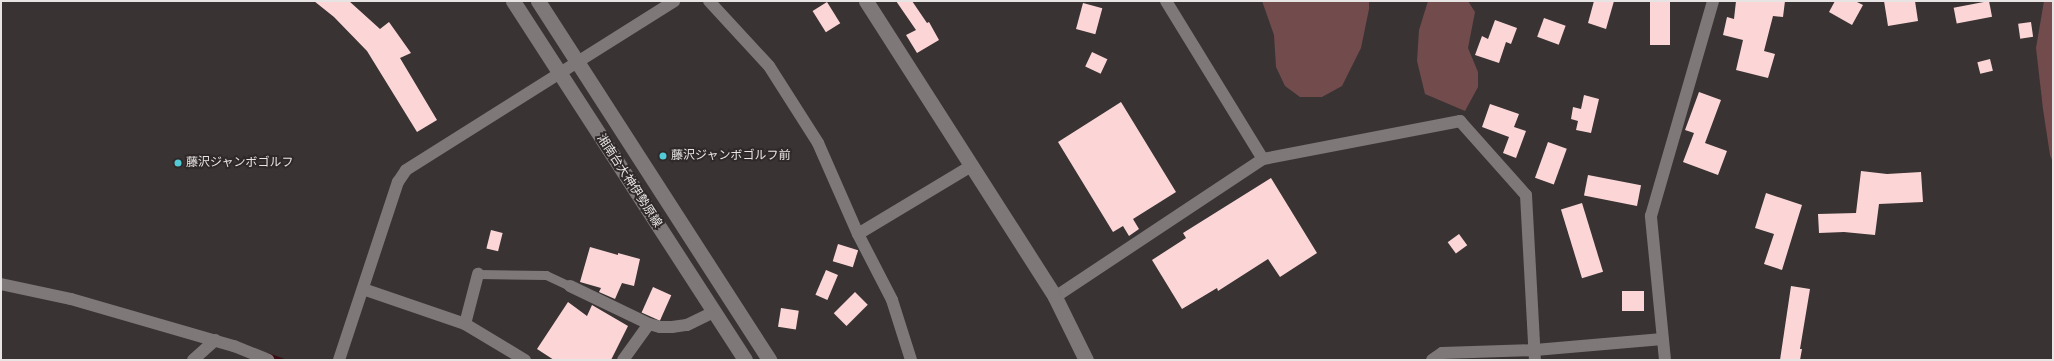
<!DOCTYPE html>
<meta charset="utf-8">
<style>
body{margin:0}
#map{position:relative;width:2054px;height:361px;overflow:hidden;background:#393333;font-family:Rubik,"Noto Sans JP",sans-serif}
div>[style]{position:absolute}
.green>*{inset:0;background:#724b4d}
.stream>*{height:4.5px;margin:-2.25px;padding:0 2.25px;transform-origin:2.25px;border-radius:2.25px;background:#3b0e14}
.building>*{inset:0;background:#fcd6d7;transform-origin:0 0}
.pedestrian>*{height:9px;margin:-4.5px;padding:0 4.5px;transform-origin:4.5px;border-radius:4.5px;background:#7f7878}
.minor>*{height:12px;margin:-6px;padding:0 6px;transform-origin:6px;border-radius:6px;background:#7f7878}
.tertiary>*{height:15px;margin:-7.5px;padding:0 7.5px;transform-origin:7.5px;border-radius:7.5px;background:#7f7878}
.dots>*{width:11px;height:11px;translate:-50% -50%;box-sizing:border-box;border:2px solid #2f2929;border-radius:50%}
span{translate:-50% -50%;white-space:nowrap;text-align:center;line-height:1.15;-webkit-text-stroke:4px #2f2929;paint-order:stroke}
.poi-label{font-size:12px;color:#e8e4e4}
.left{translate:0 -50%;text-align:left}
.street-label{font-size:12px;color:#e8e4e4}
.frame{position:absolute;inset:0;border:2px solid #e8e4e4;pointer-events:none}
</style>
<div id="map">
<div class="green">
<i style="clip-path:polygon(1262px 1px,1369px 1px,1369px 9px,1361px 48px,1342px 86px,1322px 97px,1300px 97px,1285px 86px,1276px 67px,1274px 35px)"></i>
<i style="clip-path:polygon(1428px 1px,1468px 1px,1475px 12px,1468px 48px,1478px 72px,1478px 87px,1465px 111px,1425px 94px,1417px 61px,1419px 30px)"></i>
<i style="clip-path:polygon(2044px 1px,2053px 1px,2053px 163px,2050px 155px,2043px 109px,2036px 48px)"></i>
</div>
<div class="stream">
<i style="left:268px;top:355px;width:15px;rotate:20deg"></i>
</div>
<div class="building">
<i style="clip-path:polygon(314px 1px,349px 1px,380px 29px,389px 22px,411px 53px,400px 58px,437px 120px,417px 132px,367px 51px,334px 17px)"></i>
<i style="clip-path:polygon(896px 1px,912px 1px,927px 23px,929px 22px,939px 40px,917px 53px,906px 35px,916px 30px)"></i>
<i style="clip-path:polygon(1594px 1px,1614px 1px,1606px 29px,1588px 23px)"></i>
<i style="left:1650px;top:1px;width:20px;height:44px"></i>
<i style="clip-path:polygon(1736px 1px,1785px 1px,1783px 17px,1773px 16px,1764px 51px,1775px 54px,1768px 78px,1736px 70px,1743px 40px,1723px 35px,1727px 17px,1734px 19px)"></i>
<i style="clip-path:polygon(1835px 1px,1855px 1px,1863px 5px,1852px 25px,1829px 12px)"></i>
<i style="clip-path:polygon(1884px 1px,1915px 1px,1918px 21px,1888px 26px)"></i>
<i style="left:1989px;top:1px;width:16px;height:36px;rotate:79deg"></i>
<i style="left:827px;top:2px;width:25px;height:17px;rotate:58deg"></i>
<i style="left:1083px;top:3px;width:20px;height:27px;rotate:15deg"></i>
<i style="left:1544px;top:18px;width:23px;height:20px;rotate:20deg"></i>
<i style="clip-path:polygon(1495px 20px,1517px 28px,1511px 44px,1506px 42px,1499px 63px,1475px 55px,1482px 36px,1488px 39px)"></i>
<i style="left:2031px;top:22px;width:15px;height:13px;rotate:82deg"></i>
<i style="left:1092px;top:52px;width:17px;height:16px;rotate:25deg"></i>
<i style="left:1990px;top:59px;width:12px;height:13px;rotate:76deg"></i>
<i style="clip-path:polygon(1699px 92px,1721px 100px,1705px 143px,1727px 151px,1718px 175px,1683px 162px,1694px 133px,1685px 130px)"></i>
<i style="clip-path:polygon(1584px 95px,1599px 99px,1591px 133px,1576px 130px,1578px 121px,1571px 119px,1573px 107px,1581px 109px)"></i>
<i style="clip-path:polygon(1121px 102px,1176px 192px,1133px 219px,1139px 229px,1129px 236px,1123px 226px,1113px 232px,1058px 142px)"></i>
<i style="clip-path:polygon(1490px 104px,1519px 114px,1514px 127px,1526px 131px,1516px 158px,1503px 153px,1509px 137px,1482px 127px)"></i>
<i style="left:1548px;top:142px;width:20px;height:38px;rotate:20deg"></i>
<i style="clip-path:polygon(1861px 171px,1887px 174px,1921px 172px,1923px 202px,1879px 204px,1875px 235px,1844px 232px,1819px 233px,1818px 214px,1856px 213px)"></i>
<i style="left:1588px;top:175px;width:54px;height:21px;rotate:11deg"></i>
<i style="clip-path:polygon(1271px 178px,1317px 253px,1280px 277px,1268px 259px,1218px 291px,1217px 288px,1182px 309px,1152px 260px,1186px 238px,1183px 233px)"></i>
<i style="clip-path:polygon(1766px 193px,1802px 205px,1782px 270px,1764px 264px,1774px 234px,1755px 228px)"></i>
<i style="left:1582px;top:203px;width:72px;height:22px;rotate:73deg"></i>
<i style="left:491px;top:230px;width:12px;height:19px;rotate:14deg"></i>
<i style="left:1459px;top:234px;width:14px;height:14px;rotate:54deg"></i>
<i style="left:838px;top:244px;width:21px;height:18px;rotate:17deg"></i>
<i style="clip-path:polygon(590px 247px,618px 255px,618px 253px,640px 259px,634px 286px,622px 283px,615px 299px,599px 292px,601px 288px,580px 282px)"></i>
<i style="left:826px;top:270px;width:13px;height:27px;rotate:23deg"></i>
<i style="clip-path:polygon(1791px 286px,1810px 289px,1800px 349px,1802px 349px,1800px 360px,1780px 360px)"></i>
<i style="left:653px;top:287px;width:20px;height:28px;rotate:24deg"></i>
<i style="left:1644px;top:291px;width:20px;height:22px;rotate:90deg"></i>
<i style="left:855px;top:292px;width:18px;height:30px;rotate:45deg"></i>
<i style="clip-path:polygon(568px 302px,587px 316px,592px 305px,628px 326px,611px 360px,554px 360px,537px 349px)"></i>
<i style="left:781px;top:308px;width:18px;height:19px;rotate:9deg"></i>
</div>
<div class="pedestrian">
<i style="left:478px;top:274px;width:68px;rotate:0.8deg"></i>
<i style="left:546px;top:275px;width:26px;rotate:25deg"></i>
</div>
<div class="minor">
<i style="left:709px;top:1px;width:88px;rotate:47.3deg"></i>
<i style="left:769px;top:66px;width:91px;rotate:57.5deg"></i>
<i style="left:818px;top:143px;width:99px;rotate:66.3deg"></i>
<i style="left:858px;top:234px;width:74px;rotate:62.7deg"></i>
<i style="left:892px;top:300px;width:63px;rotate:72.4deg"></i>
<i style="left:1166px;top:1px;width:185px;rotate:58.5deg"></i>
<i style="left:858px;top:234px;width:132px;rotate:-31deg"></i>
<i style="left:1px;top:284px;width:72px;rotate:12.1deg"></i>
<i style="left:71px;top:299px;width:170px;rotate:16.1deg"></i>
<i style="left:234px;top:346px;width:37px;rotate:22deg"></i>
<i style="left:570px;top:286px;width:88px;rotate:25.7deg"></i>
<i style="left:649px;top:324px;width:11px;rotate:15deg"></i>
<i style="left:660px;top:327px;width:12px"></i>
<i style="left:672px;top:327px;width:15px;rotate:-8deg"></i>
<i style="left:687px;top:325px;width:30px;rotate:-26deg"></i>
<i style="left:363px;top:289px;width:108px;rotate:18.9deg"></i>
<i style="left:465px;top:324px;width:70px;rotate:31deg"></i>
<i style="left:1055px;top:297px;width:250px;rotate:-33.6deg"></i>
<i style="left:1263px;top:159px;width:201px;rotate:-10.9deg"></i>
<i style="left:1460px;top:121px;width:99px;rotate:48.3deg"></i>
<i style="left:1526px;top:195px;width:165px;rotate:86.9deg"></i>
<i style="left:465px;top:324px;width:52px;rotate:-75.4deg"></i>
<i style="left:193px;top:360px;width:30px;rotate:-42deg"></i>
<i style="left:339px;top:360px;width:188px;rotate:-71.7deg"></i>
<i style="left:398px;top:182px;width:14px;rotate:-56deg"></i>
<i style="left:406px;top:170px;width:317px;rotate:-32.2deg"></i>
<i style="left:623px;top:360px;width:44px;rotate:-54.2deg"></i>
<i style="left:1432px;top:360px;width:12px;rotate:-35deg"></i>
<i style="left:1442px;top:353px;width:93px;rotate:-1.8deg"></i>
<i style="left:1535px;top:350px;width:128px;rotate:-4.9deg"></i>
<i style="left:1665px;top:360px;width:145px;rotate:-95.6deg"></i>
<i style="left:1651px;top:216px;width:224px;rotate:-73.9deg"></i>
</div>
<div class="tertiary">
<i style="left:513px;top:1px;width:427px;rotate:57.1deg"></i>
<i style="left:538px;top:1px;width:427px;rotate:57.2deg"></i>
<i style="left:866px;top:1px;width:351px;rotate:57.4deg"></i>
<i style="left:1055px;top:297px;width:70px;rotate:63.8deg"></i>
</div>
<div class="dots">
<i style="left:663px;top:156px;background:#52cbd7"></i>
<i style="left:178px;top:163px;background:#52cbd7"></i>
</div>
<div class="poi-label">
<span class="left" style="left:671px;top:156px">藤沢ジャンボゴルフ前</span>
<span class="left" style="left:186px;top:163px">藤沢ジャンボゴルフ</span>
</div>
<div class="street-label">
<span style="left:629px;top:181px;rotate:57deg">湘南台大神伊勢原線</span>
</div>
<div class="frame"></div>
</div>
